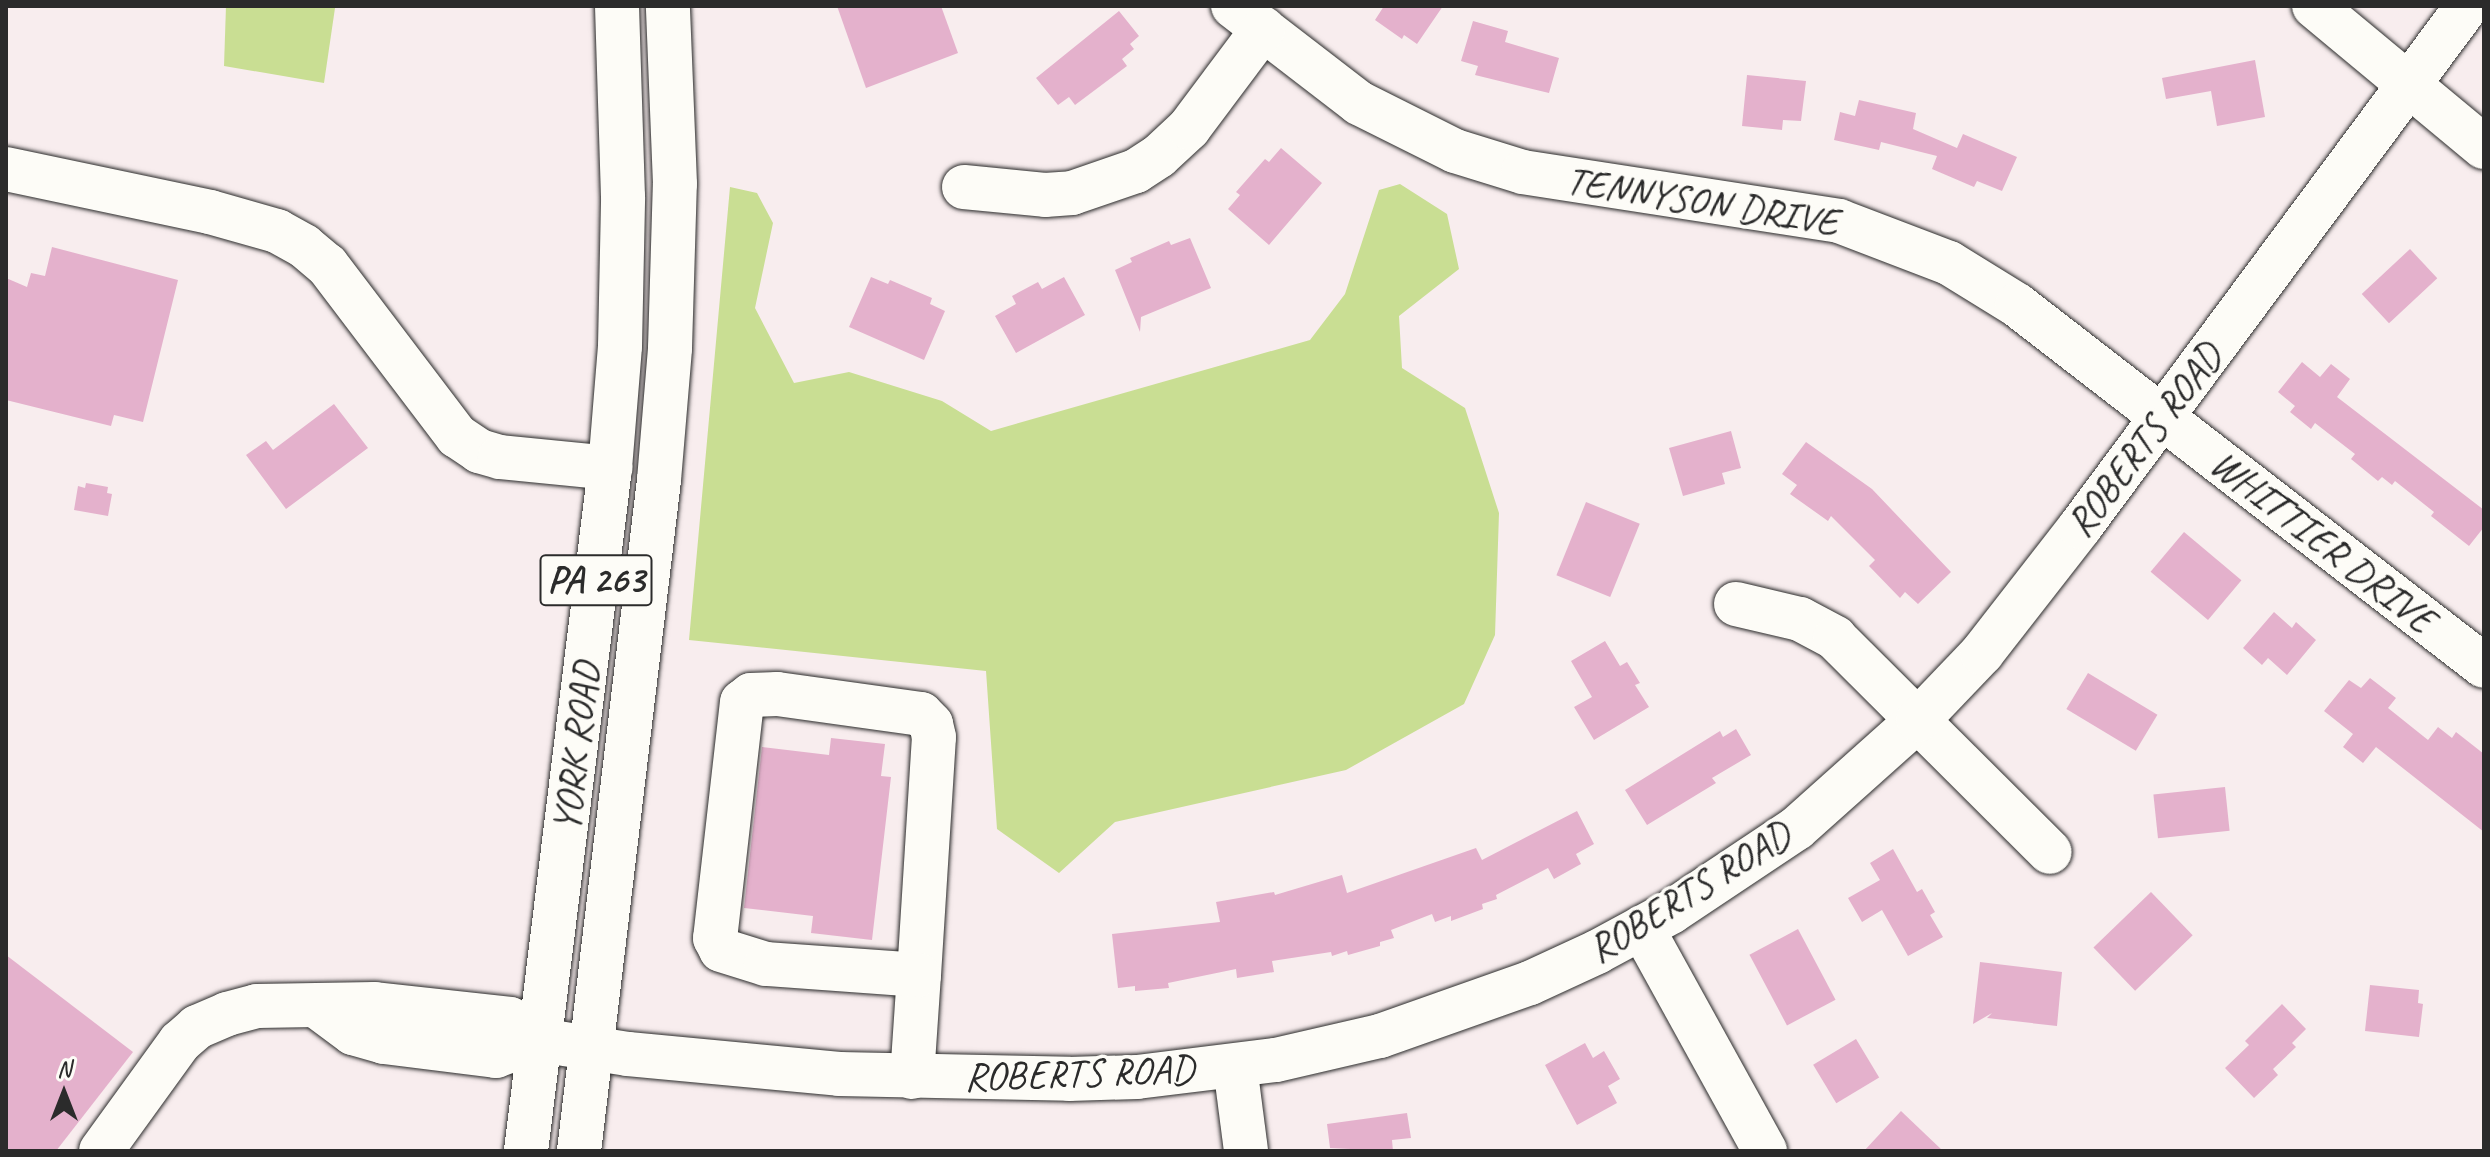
<!DOCTYPE html>
<style>
body{margin:0}
#map{position:relative;width:2490px;height:1157px;overflow:hidden;background:#f8edee;font-family:Caveat,sans-serif}
div>[style]{position:absolute}
.green>*{inset:0;background:#c9de93}
.building>*{inset:0;background:#e4b1cc;transform-origin:0 0}
.roads{filter:drop-shadow(0 0 2px #2b2b2b) drop-shadow(0 0 2px #2b2b2b)}
.minor>*{height:44px;margin:-22px;padding:0 22px;transform-origin:22px;border-radius:22px;background:#fdfcf7}
.highway>*{height:44px;margin:-22px;padding:0 22px;transform-origin:22px;border-radius:22px;background:#fdfcf7}
span{translate:-50% -50%;white-space:nowrap;text-align:center;line-height:1.15;-webkit-text-stroke:7px #fdfcf7;paint-order:stroke}
.shield-label span{padding:2px 6px;background:#fdfcf7;border:2px solid;border-radius:6px;-webkit-text-stroke-width:0}
.shield-label{font-size:38px;color:#2b2b2b;font-weight:700}
.street-label{font-size:40px;color:#2b2b2b}
.frame{position:absolute;inset:0;border:8px solid #2b2b2b;pointer-events:none}
.north{position:absolute;left:24px;top:1053px;width:80px;height:80px;-webkit-text-stroke:6px #fdfcf7;paint-order:stroke;rotate:0deg;font-size:22px;font-weight:700;line-height:32px;text-align:center;color:#2b2b2b}
.north::after{content:'';display:block;margin:auto;width:28px;height:36px;background:#2b2b2b;clip-path:polygon(50% 0,100% 100%,50% 72%,0 100%)}
</style>
<div id="map">
<div class="green">
<i style="clip-path:polygon(226px 6px,335px 8px,324px 83px,224px 66px)"></i>
<i style="clip-path:polygon(1400px 184px,1447px 214px,1459px 269px,1399px 316px,1402px 368px,1465px 408px,1499px 513px,1495px 635px,1464px 704px,1346px 770px,1115px 822px,1059px 873px,997px 829px,986px 671px,689px 640px,730px 187px,757px 193px,773px 223px,755px 308px,794px 383px,849px 372px,942px 401px,991px 431px,1310px 340px,1345px 294px,1379px 190px)"></i>
</div>
<div class="building">
<i style="clip-path:polygon(837px 6px,941px 6px,958px 53px,866px 88px)"></i>
<i style="clip-path:polygon(1384px 6px,1443px 6px,1417px 44px,1404px 35px,1402px 39px,1375px 20px)"></i>
<i style="clip-path:polygon(1119px 11px,1139px 36px,1130px 44px,1134px 49px,1122px 59px,1127px 66px,1075px 105px,1069px 97px,1058px 105px,1036px 78px)"></i>
<i style="clip-path:polygon(1473px 21px,1508px 31px,1505px 42px,1559px 58px,1549px 93px,1475px 75px,1478px 66px,1461px 61px)"></i>
<i style="clip-path:polygon(2255px 60px,2265px 117px,2217px 126px,2211px 91px,2166px 99px,2162px 78px)"></i>
<i style="clip-path:polygon(1747px 75px,1806px 81px,1801px 121px,1783px 120px,1782px 130px,1742px 126px)"></i>
<i style="clip-path:polygon(1859px 100px,1916px 113px,1913px 129px,1957px 148px,1963px 134px,2017px 157px,2002px 191px,1977px 181px,1974px 187px,1932px 169px,1937px 156px,1881px 142px,1879px 150px,1834px 140px,1840px 112px,1855px 116px)"></i>
<i style="clip-path:polygon(1281px 148px,1322px 183px,1269px 245px,1228px 209px,1240px 195px,1236px 192px,1265px 159px,1269px 162px)"></i>
<i style="clip-path:polygon(1190px 238px,1211px 288px,1141px 317px,1140px 332px,1115px 270px,1132px 262px,1130px 258px,1169px 241px,1171px 245px)"></i>
<i style="clip-path:polygon(52px 247px,178px 280px,143px 422px,114px 415px,111px 426px,6px 400px,6px 278px,27px 287px,31px 273px,45px 276px)"></i>
<i style="left:2410px;top:249px;width:40px;height:66px;rotate:47deg"></i>
<i style="clip-path:polygon(871px 277px,888px 284px,890px 280px,932px 298px,930px 304px,945px 311px,924px 360px,849px 327px)"></i>
<i style="clip-path:polygon(1064px 277px,1085px 315px,1016px 353px,995px 316px,1016px 304px,1012px 296px,1038px 282px,1042px 289px)"></i>
<i style="clip-path:polygon(2302px 362px,2320px 377px,2331px 364px,2350px 379px,2337px 397px,2484px 510px,2484px 527px,2469px 546px,2431px 516px,2434px 512px,2395px 481px,2392px 485px,2382px 477px,2378px 481px,2351px 459px,2355px 454px,2315px 423px,2311px 429px,2290px 412px,2295px 406px,2278px 392px)"></i>
<i style="clip-path:polygon(334px 404px,368px 448px,286px 509px,246px 455px,266px 441px,273px 450px)"></i>
<i style="clip-path:polygon(1731px 431px,1741px 468px,1722px 473px,1725px 484px,1683px 496px,1669px 448px)"></i>
<i style="clip-path:polygon(1806px 442px,1872px 489px,1951px 572px,1918px 604px,1905px 592px,1900px 598px,1869px 566px,1875px 560px,1831px 516px,1828px 521px,1790px 494px,1797px 485px,1782px 474px)"></i>
<i style="clip-path:polygon(86px 483px,108px 487px,107px 493px,112px 494px,108px 516px,74px 510px,78px 486px,85px 488px)"></i>
<i style="left:1586px;top:502px;width:58px;height:79px;rotate:22deg"></i>
<i style="left:2184px;top:532px;width:75px;height:52px;rotate:40deg"></i>
<i style="clip-path:polygon(2274px 612px,2292px 628px,2296px 622px,2316px 640px,2287px 675px,2268px 658px,2262px 665px,2243px 648px)"></i>
<i style="clip-path:polygon(1605px 641px,1620px 666px,1627px 662px,1640px 683px,1635px 685px,1649px 707px,1594px 740px,1574px 707px,1592px 697px,1571px 661px)"></i>
<i style="left:2088px;top:673px;width:81px;height:42px;rotate:31deg"></i>
<i style="clip-path:polygon(2370px 678px,2396px 698px,2388px 708px,2428px 740px,2438px 727px,2452px 738px,2456px 732px,2484px 754px,2484px 832px,2376px 747px,2363px 763px,2343px 747px,2353px 734px,2324px 711px,2349px 680px,2361px 688px)"></i>
<i style="clip-path:polygon(1736px 729px,1751px 755px,1712px 778px,1716px 783px,1647px 825px,1625px 790px,1720px 731px,1723px 737px)"></i>
<i style="clip-path:polygon(831px 738px,885px 744px,881px 776px,891px 777px,872px 940px,811px 933px,813px 916px,744px 908px,762px 747px,829px 755px)"></i>
<i style="left:2225px;top:787px;width:44px;height:72px;rotate:84deg"></i>
<i style="clip-path:polygon(1577px 811px,1594px 844px,1576px 854px,1581px 864px,1554px 879px,1548px 868px,1496px 895px,1497px 899px,1482px 904px,1483px 909px,1451px 921px,1451px 916px,1435px 922px,1432px 914px,1391px 930px,1394px 938px,1380px 942px,1380px 946px,1348px 955px,1347px 951px,1332px 956px,1331px 952px,1272px 961px,1274px 972px,1237px 978px,1236px 969px,1168px 983px,1169px 988px,1135px 991px,1135px 986px,1118px 988px,1112px 934px,1220px 922px,1216px 902px,1274px 892px,1275px 895px,1342px 875px,1347px 893px,1476px 848px,1482px 860px)"></i>
<i style="clip-path:polygon(1893px 849px,1917px 892px,1922px 889px,1935px 912px,1930px 915px,1943px 937px,1908px 956px,1882px 910px,1862px 922px,1848px 898px,1880px 880px,1870px 863px)"></i>
<i style="left:2151px;top:892px;width:60px;height:80px;rotate:46deg"></i>
<i style="left:1798px;top:929px;width:80px;height:55px;rotate:62deg"></i>
<i style="clip-path:polygon(6px 955px,133px 1052px,56px 1151px,6px 1151px)"></i>
<i style="clip-path:polygon(1980px 962px,2062px 972px,2057px 1026px,1987px 1018px,1992px 1013px,1973px 1024px)"></i>
<i style="clip-path:polygon(2370px 985px,2419px 990px,2418px 1003px,2423px 1004px,2419px 1037px,2365px 1031px)"></i>
<i style="clip-path:polygon(2282px 1004px,2306px 1029px,2292px 1043px,2296px 1047px,2273px 1069px,2278px 1075px,2254px 1098px,2225px 1068px,2249px 1045px,2245px 1041px)"></i>
<i style="left:1856px;top:1039px;width:45px;height:50px;rotate:59deg"></i>
<i style="clip-path:polygon(1585px 1043px,1593px 1058px,1604px 1051px,1620px 1079px,1608px 1086px,1617px 1103px,1577px 1125px,1545px 1065px)"></i>
<i style="clip-path:polygon(1901px 1111px,1943px 1151px,1864px 1151px)"></i>
<i style="clip-path:polygon(1407px 1113px,1411px 1138px,1392px 1140px,1393px 1151px,1330px 1148px,1327px 1124px)"></i>
</div>
<div class="roads">
<div class="minor">
<i style="left:1233px;top:6px;width:159px;rotate:37.6deg"></i>
<i style="left:1359px;top:103px;width:107px;rotate:26.6deg"></i>
<i style="left:1455px;top:151px;width:71px;rotate:17.2deg"></i>
<i style="left:1523px;top:172px;width:320px;rotate:8.8deg"></i>
<i style="left:1839px;top:221px;width:118px;rotate:20.9deg"></i>
<i style="left:1949px;top:263px;width:80px;rotate:31.7deg"></i>
<i style="left:2017px;top:305px;width:590px;rotate:37.7deg"></i>
<i style="left:2314px;top:6px;width:221px;rotate:39.7deg"></i>
<i style="left:6px;top:169px;width:208px;rotate:11.9deg"></i>
<i style="left:210px;top:212px;width:70px;rotate:15.8deg"></i>
<i style="left:277px;top:231px;width:31px;rotate:29deg"></i>
<i style="left:304px;top:246px;width:30px;rotate:40deg"></i>
<i style="left:327px;top:265px;width:215px;rotate:52.8deg"></i>
<i style="left:457px;top:436px;width:27px;rotate:34deg"></i>
<i style="left:479px;top:451px;width:22px;rotate:16deg"></i>
<i style="left:500px;top:457px;width:111px;rotate:5.7deg"></i>
<i style="left:964px;top:187px;width:81px;rotate:5.6deg"></i>
<i style="left:1045px;top:195px;width:27px;rotate:-4deg"></i>
<i style="left:1072px;top:193px;width:68px;rotate:-19deg"></i>
<i style="left:1136px;top:171px;width:27px;rotate:-33deg"></i>
<i style="left:1159px;top:156px;width:41px;rotate:-43deg"></i>
<i style="left:1189px;top:128px;width:124px;rotate:-53.2deg"></i>
<i style="left:1736px;top:604px;width:66px;rotate:13.2deg"></i>
<i style="left:1800px;top:619px;width:40px;rotate:28deg"></i>
<i style="left:1835px;top:638px;width:303px;rotate:44.9deg"></i>
<i style="left:1642px;top:928px;width:255px;rotate:61.1deg"></i>
<i style="left:318px;top:1007px;width:44px;rotate:36.6deg"></i>
<i style="left:353px;top:1033px;width:32px;rotate:16deg"></i>
<i style="left:384px;top:1042px;width:113px;rotate:7.1deg"></i>
<i style="left:496px;top:1056px;width:46px;rotate:-20.4deg"></i>
<i style="left:1235px;top:1066px;width:86px;rotate:82.6deg"></i>
<i style="left:912px;top:1077px;width:102px;rotate:-86.1deg"></i>
<i style="left:919px;top:975px;width:238px;rotate:-86.4deg"></i>
<i style="left:934px;top:737px;width:13px;rotate:-103deg"></i>
<i style="left:931px;top:724px;width:14px;rotate:-135deg"></i>
<i style="left:921px;top:714px;width:145px;rotate:-172.1deg"></i>
<i style="left:777px;top:694px;width:26px;rotate:178deg"></i>
<i style="left:751px;top:695px;width:11px;rotate:142deg"></i>
<i style="left:742px;top:702px;width:238px;rotate:96.5deg"></i>
<i style="left:715px;top:938px;width:13px;rotate:63deg"></i>
<i style="left:721px;top:950px;width:47px;rotate:17.3deg"></i>
<i style="left:766px;top:964px;width:153px;rotate:4.1deg"></i>
<i style="left:101px;top:1151px;width:135px;rotate:-54.1deg"></i>
<i style="left:180px;top:1042px;width:23px;rotate:-41deg"></i>
<i style="left:197px;top:1027px;width:33px;rotate:-23deg"></i>
<i style="left:227px;top:1014px;width:31px;rotate:-15deg"></i>
<i style="left:257px;top:1006px;width:118px;rotate:-1deg"></i>
<i style="left:375px;top:1004px;width:136px;rotate:6.3deg"></i>
<i style="left:510px;top:1019px;width:36px;rotate:36deg"></i>
<i style="left:539px;top:1040px;width:90px;rotate:8.9deg"></i>
<i style="left:628px;top:1054px;width:212px;rotate:5.4deg"></i>
<i style="left:839px;top:1074px;width:230px;rotate:1.2deg"></i>
<i style="left:1069px;top:1079px;width:68px;rotate:-1.7deg"></i>
<i style="left:1137px;top:1077px;width:140px;rotate:-7deg"></i>
<i style="left:1276px;top:1060px;width:107px;rotate:-13deg"></i>
<i style="left:1380px;top:1036px;width:159px;rotate:-19.5deg"></i>
<i style="left:1530px;top:983px;width:74px;rotate:-24.8deg"></i>
<i style="left:1597px;top:952px;width:84px;rotate:-28.4deg"></i>
<i style="left:1671px;top:912px;width:151px;rotate:-33.7deg"></i>
<i style="left:1797px;top:828px;width:162px;rotate:-41.8deg"></i>
<i style="left:1918px;top:720px;width:93px;rotate:-46.3deg"></i>
<i style="left:1982px;top:653px;width:160px;rotate:-52.1deg"></i>
<i style="left:2080px;top:527px;width:649px;rotate:-53.39deg"></i>
</div>
<div class="highway">
<i style="left:526px;top:1151px;width:688px;rotate:-82.99deg"></i>
<i style="left:610px;top:468px;width:122px;rotate:-85.3deg"></i>
<i style="left:620px;top:346px;width:149px;rotate:-88.8deg"></i>
<i style="left:623px;top:197px;width:191px;rotate:-91.8deg"></i>
<i style="left:579px;top:1151px;width:676px;rotate:-83.2deg"></i>
<i style="left:659px;top:480px;width:132px;rotate:-85.2deg"></i>
<i style="left:670px;top:348px;width:164px;rotate:-88.3deg"></i>
<i style="left:675px;top:184px;width:178px;rotate:-92.3deg"></i>
</div>
</div>
<div class="shield-label">
<span style="left:596px;top:580px">PA 263</span>
</div>
<div class="street-label">
<span style="left:1702px;top:201px;rotate:9deg">TENNYSON DRIVE</span>
<span style="left:2144px;top:440px;rotate:-53deg">ROBERTS ROAD</span>
<span style="left:2323px;top:541px;rotate:38deg">WHITTIER DRIVE</span>
<span style="left:576px;top:747px;rotate:-83deg">YORK ROAD</span>
<span style="left:1689px;top:892px;rotate:-32deg">ROBERTS ROAD</span>
<span style="left:1079px;top:1073px;rotate:-2deg">ROBERTS ROAD</span>
</div>
<div class="frame"></div>
<div class="north">N</div>
</div>
